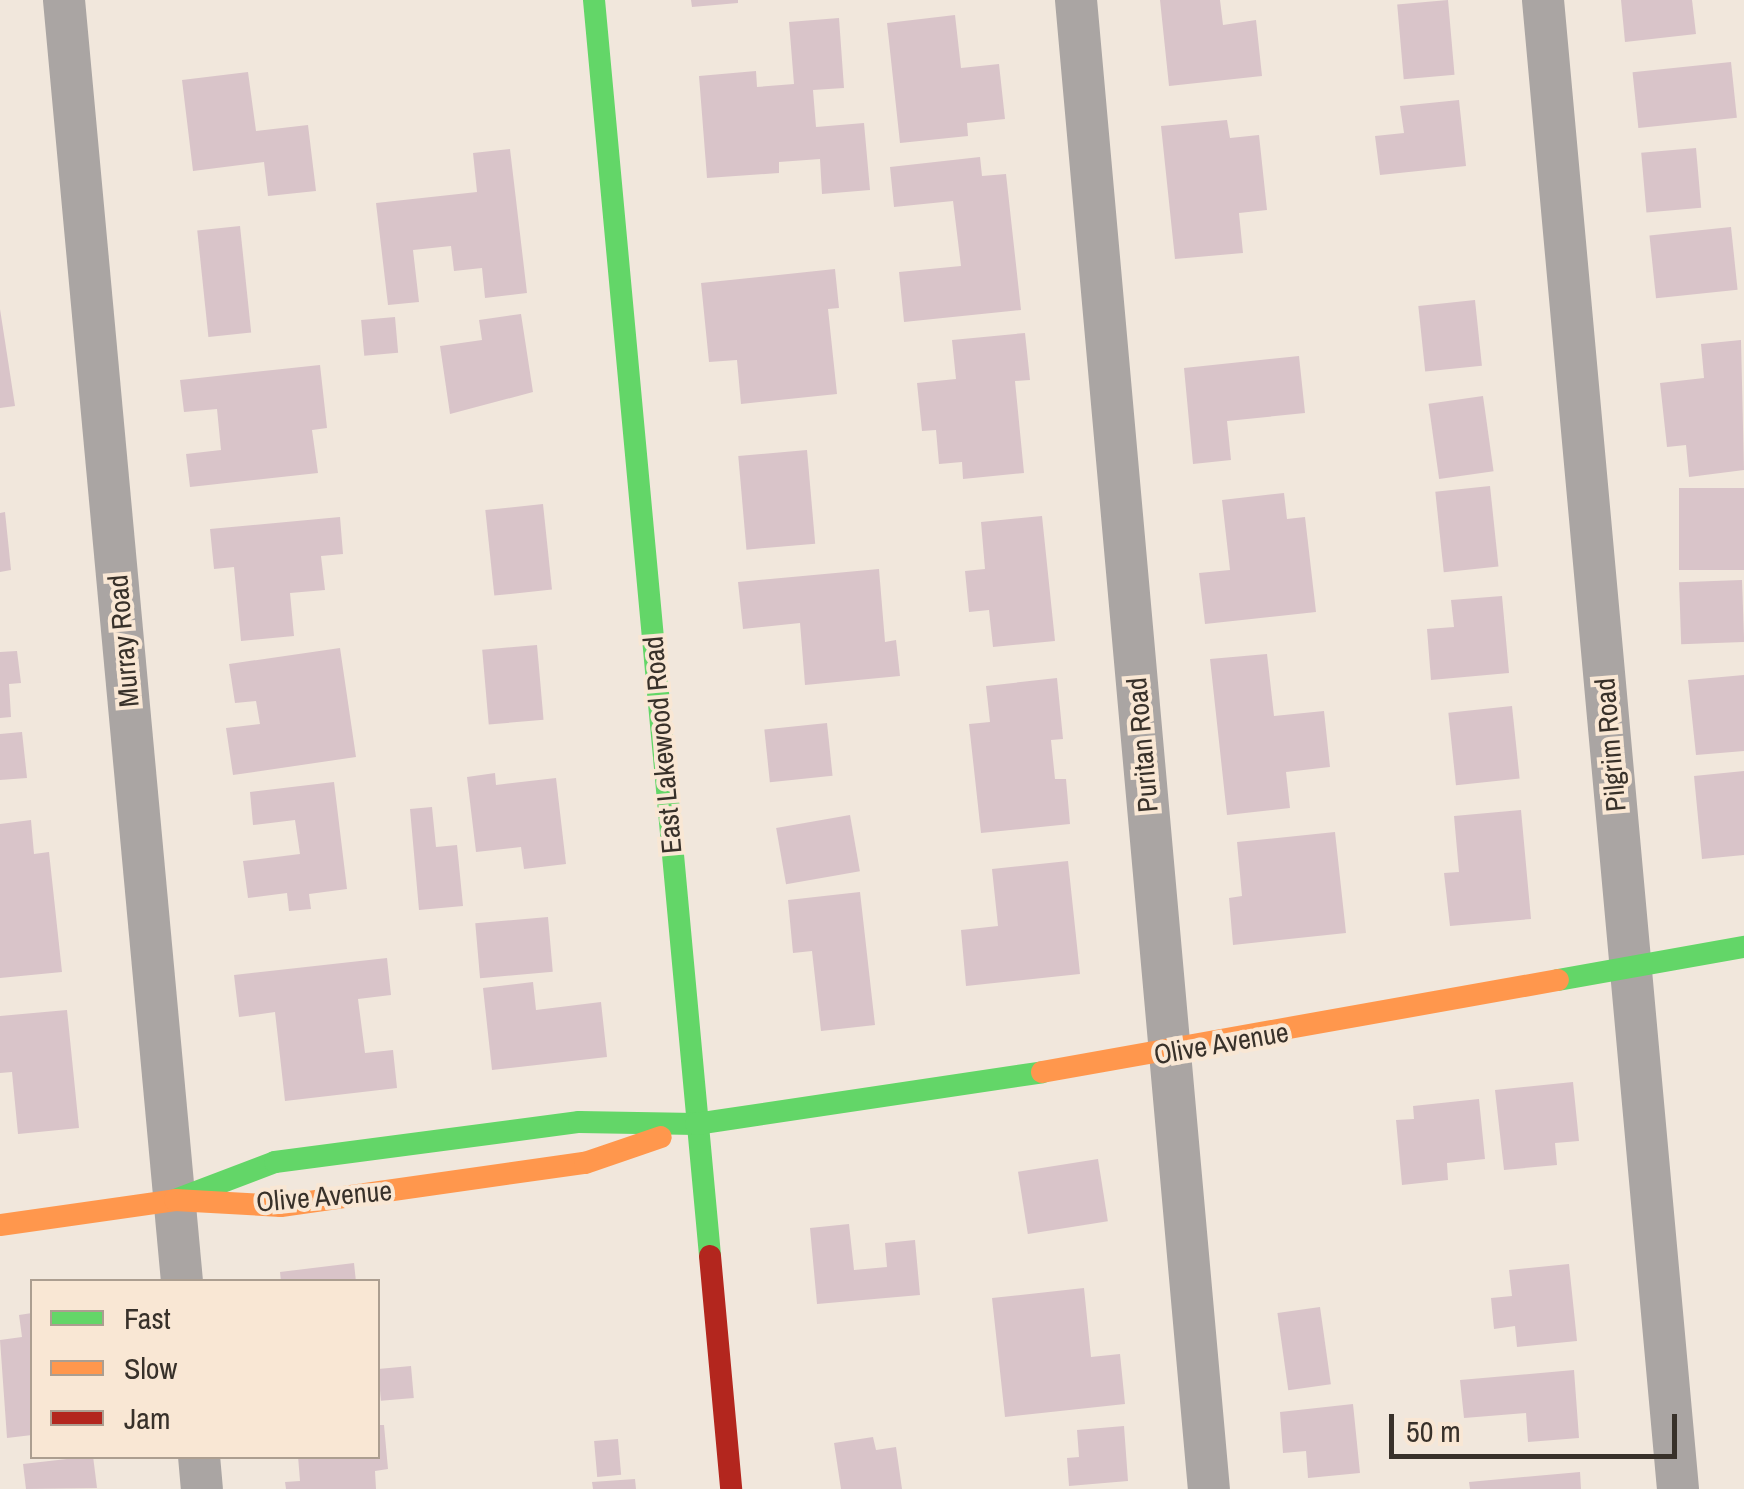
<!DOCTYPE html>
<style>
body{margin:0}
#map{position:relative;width:1744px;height:1489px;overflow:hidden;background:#f1e7dc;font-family:"Archivo Narrow",sans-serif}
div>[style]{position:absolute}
.building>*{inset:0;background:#d9c4c9;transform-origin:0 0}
.street>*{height:42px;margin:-21px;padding:0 21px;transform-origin:21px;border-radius:21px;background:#aaa5a3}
.fast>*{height:22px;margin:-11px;padding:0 11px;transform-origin:11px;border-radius:11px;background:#63d668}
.slow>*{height:22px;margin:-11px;padding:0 11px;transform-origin:11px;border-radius:11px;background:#ff974d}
.jam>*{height:22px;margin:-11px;padding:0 11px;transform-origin:11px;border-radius:11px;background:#b3261e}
span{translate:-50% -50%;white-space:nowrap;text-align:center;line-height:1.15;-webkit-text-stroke:8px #f9e7d4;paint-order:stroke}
.street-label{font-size:28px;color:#38312a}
.legend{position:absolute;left:30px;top:1279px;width:350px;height:180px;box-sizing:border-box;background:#f9e7d4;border:2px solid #ac9e90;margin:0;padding:12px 18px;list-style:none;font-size:30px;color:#38312a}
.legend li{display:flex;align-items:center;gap:20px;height:50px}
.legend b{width:50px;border:2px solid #ac9e90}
.scale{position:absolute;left:1389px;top:1414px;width:288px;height:45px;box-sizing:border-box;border:5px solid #38312a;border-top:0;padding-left:12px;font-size:30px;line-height:35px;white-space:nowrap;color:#38312a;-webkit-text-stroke:8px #f9e7d4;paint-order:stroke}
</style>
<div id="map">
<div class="building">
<i style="clip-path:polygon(691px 0,738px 0,738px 3px,692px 7px)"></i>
<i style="clip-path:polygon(1160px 0,1220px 0,1223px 25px,1256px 20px,1262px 76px,1169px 86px)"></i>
<i style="left:1448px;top:0;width:75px;height:51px;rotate:85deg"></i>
<i style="clip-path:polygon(1621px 0,1692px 0,1696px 34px,1625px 42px)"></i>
<i style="clip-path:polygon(955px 15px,961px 68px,999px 64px,1005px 119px,967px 123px,968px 136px,900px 143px,887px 23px)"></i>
<i style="clip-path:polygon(839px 18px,844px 88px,813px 90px,816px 127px,864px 123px,870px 190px,822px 194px,820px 159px,779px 162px,779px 173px,707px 178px,699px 76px,756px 71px,757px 87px,794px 84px,789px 22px)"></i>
<i style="left:1731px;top:62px;width:56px;height:99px;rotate:84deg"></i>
<i style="clip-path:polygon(248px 72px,256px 131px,308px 125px,316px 191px,268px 196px,264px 162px,193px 171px,182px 80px)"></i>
<i style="clip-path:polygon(1459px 100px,1466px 166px,1380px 175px,1375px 136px,1404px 133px,1400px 106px)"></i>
<i style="clip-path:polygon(1227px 120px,1230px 138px,1259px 135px,1267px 210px,1239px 213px,1243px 253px,1175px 259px,1161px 126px)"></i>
<i style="left:1696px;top:148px;width:60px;height:55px;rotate:85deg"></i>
<i style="clip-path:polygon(510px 149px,527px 293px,485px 298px,482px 268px,454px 271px,451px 246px,413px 250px,419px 302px,388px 305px,376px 203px,477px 192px,473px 153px)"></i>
<i style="clip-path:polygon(980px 157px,982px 176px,1006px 174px,1021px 310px,904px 322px,899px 272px,961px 266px,953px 201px,894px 207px,890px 167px)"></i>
<i style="left:240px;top:226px;width:107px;height:43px;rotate:84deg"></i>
<i style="left:1731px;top:227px;width:63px;height:82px;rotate:84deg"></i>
<i style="clip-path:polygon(835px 269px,839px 308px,828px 309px,837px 394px,741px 404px,737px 360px,709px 362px,701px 283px)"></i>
<i style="left:1475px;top:300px;width:66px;height:57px;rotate:84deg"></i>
<i style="clip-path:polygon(0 309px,15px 406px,0 408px)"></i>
<i style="clip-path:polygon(521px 314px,533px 392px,450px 414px,440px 346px,482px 340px,479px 320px)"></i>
<i style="left:395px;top:317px;width:36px;height:34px;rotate:85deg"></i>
<i style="clip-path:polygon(1025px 333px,1030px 380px,1015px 381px,1024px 473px,963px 479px,962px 462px,939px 464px,936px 430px,922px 431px,917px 383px,956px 379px,952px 340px)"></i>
<i style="clip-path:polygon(1741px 340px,1744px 470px,1689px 477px,1686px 445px,1667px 447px,1660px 383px,1704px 378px,1701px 344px)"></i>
<i style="clip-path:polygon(1299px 356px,1305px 413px,1227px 421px,1231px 460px,1193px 464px,1184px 368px)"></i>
<i style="clip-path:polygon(320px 365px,327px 428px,312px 430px,318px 473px,190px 487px,186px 454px,221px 450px,217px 409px,184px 412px,180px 380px)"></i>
<i style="left:1483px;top:396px;width:76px;height:55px;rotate:82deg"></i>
<i style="left:807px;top:450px;width:94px;height:69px;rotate:85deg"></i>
<i style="left:1490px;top:486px;width:81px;height:55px;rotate:84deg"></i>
<i style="left:1744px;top:488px;width:82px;height:65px;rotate:90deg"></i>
<i style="clip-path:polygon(1284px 493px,1287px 519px,1305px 517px,1316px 612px,1205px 624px,1199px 573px,1230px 570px,1222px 500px)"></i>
<i style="left:543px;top:504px;width:86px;height:58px;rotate:84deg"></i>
<i style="clip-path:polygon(5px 512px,11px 570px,0 572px,0 513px)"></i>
<i style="clip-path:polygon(1042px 516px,1055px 641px,993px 647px,989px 610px,969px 612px,965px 571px,985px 569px,981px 522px)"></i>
<i style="clip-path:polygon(340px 517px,343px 554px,321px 556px,325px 590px,290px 593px,294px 636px,241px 641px,234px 567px,214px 569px,210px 529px)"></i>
<i style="clip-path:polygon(879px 569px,885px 642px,896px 640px,900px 676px,805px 685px,800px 623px,743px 629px,738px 582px)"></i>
<i style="left:1742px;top:580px;width:62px;height:63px;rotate:88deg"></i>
<i style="clip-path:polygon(1502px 596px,1509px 673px,1431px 680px,1427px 629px,1454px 627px,1451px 600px)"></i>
<i style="left:537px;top:645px;width:75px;height:55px;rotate:85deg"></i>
<i style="clip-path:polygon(340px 648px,356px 757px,233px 775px,226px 728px,260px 724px,256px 701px,235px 703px,229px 664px)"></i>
<i style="clip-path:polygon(17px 651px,21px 683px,9px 684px,11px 717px,0 718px,0 652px)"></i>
<i style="clip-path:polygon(1267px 654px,1274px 716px,1324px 711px,1330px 767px,1286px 772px,1290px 808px,1227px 815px,1210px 659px)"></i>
<i style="clip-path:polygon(1744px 675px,1744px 751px,1696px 755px,1688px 680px)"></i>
<i style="clip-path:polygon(1057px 678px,1063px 739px,1051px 740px,1055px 779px,1066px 779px,1070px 824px,981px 833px,969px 724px,990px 722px,986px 686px)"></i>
<i style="left:1512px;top:706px;width:73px;height:64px;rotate:84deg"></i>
<i style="left:827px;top:723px;width:53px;height:63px;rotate:84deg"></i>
<i style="clip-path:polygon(22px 732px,27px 778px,0 780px,0 734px)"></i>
<i style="clip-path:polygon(1744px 771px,1744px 855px,1702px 859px,1694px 776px)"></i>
<i style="clip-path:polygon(495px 773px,496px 785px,556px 778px,566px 864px,524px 869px,521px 847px,476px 852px,467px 777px)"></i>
<i style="clip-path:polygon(334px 782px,347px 889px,309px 894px,311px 909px,289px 911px,287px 893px,248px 898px,243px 861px,300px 854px,295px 820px,253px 825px,250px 792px)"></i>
<i style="clip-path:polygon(432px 807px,436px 847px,457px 845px,463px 906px,419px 910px,410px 809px)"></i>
<i style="clip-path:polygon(1521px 810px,1531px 919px,1450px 926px,1444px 873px,1459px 872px,1454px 816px)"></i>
<i style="left:850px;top:815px;width:57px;height:75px;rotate:80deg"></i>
<i style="clip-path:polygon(31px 820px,34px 854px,49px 852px,62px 972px,0 978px,0 824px)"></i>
<i style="clip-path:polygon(1335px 832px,1346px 933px,1233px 945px,1229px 898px,1242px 896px,1237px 842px)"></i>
<i style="clip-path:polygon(1068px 861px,1080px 974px,966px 986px,961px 930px,998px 926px,992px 869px)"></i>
<i style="clip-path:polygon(860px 892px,875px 1025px,821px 1031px,812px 951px,793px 953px,788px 900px)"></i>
<i style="left:548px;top:917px;width:55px;height:73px;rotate:85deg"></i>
<i style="clip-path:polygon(387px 958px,391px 995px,358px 999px,365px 1053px,393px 1050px,397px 1088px,285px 1101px,275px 1012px,239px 1017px,234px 975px)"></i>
<i style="clip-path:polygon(533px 982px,536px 1010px,601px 1002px,607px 1057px,492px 1070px,483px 988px)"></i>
<i style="clip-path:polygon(67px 1010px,79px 1128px,18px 1134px,12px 1072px,0 1073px,0 1016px)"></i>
<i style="clip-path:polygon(1573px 1082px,1579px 1141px,1555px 1143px,1557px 1165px,1504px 1170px,1495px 1090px)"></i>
<i style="clip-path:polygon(1479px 1099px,1485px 1159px,1447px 1163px,1448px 1180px,1402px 1185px,1396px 1120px,1414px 1119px,1413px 1106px)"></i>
<i style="left:1098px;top:1159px;width:63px;height:81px;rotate:81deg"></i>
<i style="clip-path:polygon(849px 1224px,854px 1270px,887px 1267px,885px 1243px,915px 1240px,920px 1295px,817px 1304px,810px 1228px)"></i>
<i style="clip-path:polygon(354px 1263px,356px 1282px,281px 1282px,280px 1272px)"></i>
<i style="clip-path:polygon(1569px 1264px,1577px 1341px,1517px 1347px,1515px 1326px,1494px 1329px,1491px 1298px,1512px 1296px,1509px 1270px)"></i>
<i style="clip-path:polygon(1084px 1288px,1091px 1357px,1120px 1354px,1125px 1404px,1005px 1417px,992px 1298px)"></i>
<i style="left:1320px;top:1307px;width:78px;height:43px;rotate:82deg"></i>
<i style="clip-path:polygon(32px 1313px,32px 1435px,7px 1438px,0 1340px,22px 1337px,19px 1315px)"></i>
<i style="left:411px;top:1366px;width:32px;height:33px;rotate:85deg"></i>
<i style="clip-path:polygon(1574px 1370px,1579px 1438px,1528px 1442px,1526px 1413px,1464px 1418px,1460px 1380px)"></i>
<i style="clip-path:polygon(1353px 1404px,1360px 1473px,1308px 1478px,1306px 1451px,1283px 1453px,1280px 1412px)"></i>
<i style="clip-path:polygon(378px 1425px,384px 1425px,388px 1469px,375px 1471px,376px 1489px,286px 1489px,285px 1482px,300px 1481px,298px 1456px,378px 1456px)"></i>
<i style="clip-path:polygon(1124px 1426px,1128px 1481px,1069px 1486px,1067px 1458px,1079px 1457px,1077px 1430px)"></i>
<i style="clip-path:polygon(873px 1437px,876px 1450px,896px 1447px,902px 1489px,841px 1489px,834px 1443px)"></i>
<i style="left:618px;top:1439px;width:36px;height:24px;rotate:85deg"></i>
<i style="clip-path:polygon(93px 1456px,97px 1488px,26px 1489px,23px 1464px)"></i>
<i style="clip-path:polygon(1580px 1472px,1581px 1489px,1470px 1489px,1469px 1482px)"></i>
<i style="clip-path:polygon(635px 1479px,636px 1489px,593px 1489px,592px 1482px)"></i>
</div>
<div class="street">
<i style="left:64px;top:0;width:1287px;rotate:84.74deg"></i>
<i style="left:1076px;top:0;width:1495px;rotate:84.9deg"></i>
<i style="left:1543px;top:0;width:1495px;rotate:84.82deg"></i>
<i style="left:199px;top:1456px;width:33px;rotate:85deg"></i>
</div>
<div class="fast">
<i style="left:594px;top:0;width:1261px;rotate:84.72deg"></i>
<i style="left:1558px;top:980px;width:189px;rotate:-10.1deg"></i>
<i style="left:175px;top:1200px;width:107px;rotate:-20.8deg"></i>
<i style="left:275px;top:1162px;width:307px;rotate:-7.5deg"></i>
<i style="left:579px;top:1122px;width:117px;rotate:1deg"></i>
<i style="left:696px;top:1124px;width:350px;rotate:-8.5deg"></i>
</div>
<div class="slow">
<i style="left:1042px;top:1072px;width:524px;rotate:-10.11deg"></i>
<i style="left:0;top:1225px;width:177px;rotate:-8.1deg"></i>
<i style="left:175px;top:1200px;width:106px;rotate:3.2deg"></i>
<i style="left:281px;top:1206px;width:307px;rotate:-8.1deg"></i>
<i style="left:585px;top:1163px;width:80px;rotate:-18.9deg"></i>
</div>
<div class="jam">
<i style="left:710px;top:1256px;width:234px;rotate:84.8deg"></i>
</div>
<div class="street-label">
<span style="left:123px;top:641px;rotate:-95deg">Murray Road</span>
<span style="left:662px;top:745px;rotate:-95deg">East Lakewood Road</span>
<span style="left:1142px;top:745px;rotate:-95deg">Puritan Road</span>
<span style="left:1610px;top:745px;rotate:-95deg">Pilgrim Road</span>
<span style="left:1221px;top:1043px;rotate:-10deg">Olive Avenue</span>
<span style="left:324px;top:1196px;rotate:-5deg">Olive Avenue</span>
</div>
<ul class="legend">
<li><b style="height:12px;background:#63d668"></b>Fast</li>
<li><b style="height:12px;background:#ff974d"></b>Slow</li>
<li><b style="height:12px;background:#b3261e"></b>Jam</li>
</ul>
<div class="scale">50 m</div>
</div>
